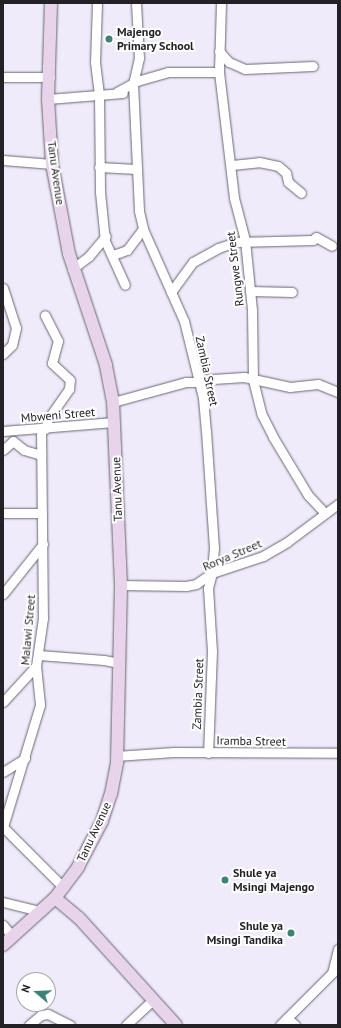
<!DOCTYPE html>
<style>
body{margin:0}
#map{position:relative;width:341px;height:1028px;overflow:hidden;background:#efebfa;font-family:"PT Sans",sans-serif}
div>[style]{position:absolute}
.roads{filter:drop-shadow(0 0 1px #696672) drop-shadow(0 0 1px #696672)}
.street>*{height:9px;margin:-4.5px;padding:0 4.5px;transform-origin:4.5px;border-radius:4.5px;background:#fff}
.secondary>*{height:12px;margin:-6px;padding:0 6px;transform-origin:6px;border-radius:6px;background:#e7d4eb}
.dots>*{width:11px;height:11px;translate:-50% -50%;box-sizing:border-box;border:2px solid #fff;border-radius:50%}
span{translate:-50% -50%;white-space:nowrap;text-align:center;line-height:1.15;-webkit-text-stroke:4px #fff;paint-order:stroke}
.poi-label{font-size:12px;color:#232126;font-weight:700}
.left{translate:0 -50%;text-align:left}
.right{translate:-100% -50%;text-align:right}
.street-label{font-size:12px;color:#232126}
.frame{position:absolute;inset:0;border:4px solid #232126;pointer-events:none}
.north{position:absolute;left:16px;top:972px;width:40px;height:40px;box-sizing:border-box;background:#fff;border:1px solid #a7a6a8;border-radius:50%;rotate:289deg;font-size:11px;font-weight:700;line-height:16px;text-align:center;color:#232126}
.north::after{content:'';display:block;margin:auto;width:14px;height:18px;background:#3d8279;clip-path:polygon(50% 0,100% 100%,50% 72%,0 100%)}
</style>
<div id="map">
<div class="roads">
<div class="street">
<i style="left:97px;top:3px;width:59px;rotate:91.9deg"></i>
<i style="left:95px;top:62px;width:32px;rotate:83deg"></i>
<i style="left:99px;top:94px;width:98px;rotate:89.4deg"></i>
<i style="left:100px;top:192px;width:49px;rotate:84.2deg"></i>
<i style="left:105px;top:241px;width:48px;rotate:65.6deg"></i>
<i style="left:136px;top:3px;width:55px;rotate:86.9deg"></i>
<i style="left:139px;top:58px;width:26px;rotate:103deg"></i>
<i style="left:133px;top:83px;width:128px;rotate:87.3deg"></i>
<i style="left:139px;top:211px;width:18px;rotate:77deg"></i>
<i style="left:143px;top:229px;width:101px;rotate:66deg"></i>
<i style="left:184px;top:321px;width:79px;rotate:76.1deg"></i>
<i style="left:203px;top:398px;width:33px;rotate:85deg"></i>
<i style="left:206px;top:431px;width:117px;rotate:86.1deg"></i>
<i style="left:214px;top:548px;width:25px;rotate:95deg"></i>
<i style="left:212px;top:573px;width:16px;rotate:105deg"></i>
<i style="left:208px;top:588px;width:63px;rotate:86.4deg"></i>
<i style="left:212px;top:651px;width:102px;rotate:92.2deg"></i>
<i style="left:221px;top:3px;width:69px;rotate:91.7deg"></i>
<i style="left:219px;top:72px;width:127px;rotate:83.2deg"></i>
<i style="left:234px;top:198px;width:43px;rotate:75.3deg"></i>
<i style="left:245px;top:240px;width:70px;rotate:84.3deg"></i>
<i style="left:252px;top:310px;width:70px;rotate:89.2deg"></i>
<i style="left:253px;top:380px;width:36px;rotate:76deg"></i>
<i style="left:262px;top:415px;width:25px;rotate:63deg"></i>
<i style="left:273px;top:437px;width:68px;rotate:58.9deg"></i>
<i style="left:308px;top:495px;width:25px;rotate:47deg"></i>
<i style="left:219px;top:51px;width:15px;rotate:48deg"></i>
<i style="left:229px;top:62px;width:17px;rotate:24deg"></i>
<i style="left:245px;top:69px;width:68px;rotate:-2.5deg"></i>
<i style="left:3px;top:77px;width:47px"></i>
<i style="left:117px;top:92px;width:23px;rotate:-29deg"></i>
<i style="left:137px;top:81px;width:32px;rotate:-16deg"></i>
<i style="left:168px;top:72px;width:51px"></i>
<i style="left:48px;top:99px;width:75px;rotate:-4.6deg"></i>
<i style="left:3px;top:160px;width:49px;rotate:4.7deg"></i>
<i style="left:232px;top:165px;width:27px;rotate:-6deg"></i>
<i style="left:259px;top:162px;width:19px;rotate:12deg"></i>
<i style="left:278px;top:166px;width:11px;rotate:41deg"></i>
<i style="left:286px;top:173px;width:9px;rotate:77deg"></i>
<i style="left:288px;top:182px;width:17px;rotate:40deg"></i>
<i style="left:99px;top:167px;width:37px;rotate:3deg"></i>
<i style="left:113px;top:255px;width:15px;rotate:-20deg"></i>
<i style="left:127px;top:250px;width:26px;rotate:-53deg"></i>
<i style="left:72px;top:269px;width:21px;rotate:-37deg"></i>
<i style="left:89px;top:256px;width:26px;rotate:-50deg"></i>
<i style="left:3px;top:288px;width:42px;rotate:72deg"></i>
<i style="left:16px;top:328px;width:17px;rotate:103deg"></i>
<i style="left:12px;top:345px;width:13px;rotate:135deg"></i>
<i style="left:250px;top:291px;width:42px;rotate:1.4deg"></i>
<i style="left:171px;top:292px;width:37px;rotate:-54deg"></i>
<i style="left:193px;top:262px;width:29px;rotate:-29deg"></i>
<i style="left:218px;top:248px;width:20px;rotate:-18deg"></i>
<i style="left:237px;top:242px;width:76px;rotate:-1.5deg"></i>
<i style="left:313px;top:240px;width:4px;rotate:-45deg"></i>
<i style="left:316px;top:237px;width:18px;rotate:29deg"></i>
<i style="left:198px;top:380px;width:46px;rotate:-3.7deg"></i>
<i style="left:244px;top:377px;width:47px;rotate:12.3deg"></i>
<i style="left:290px;top:387px;width:28px;rotate:-6deg"></i>
<i style="left:318px;top:384px;width:22px;rotate:22deg"></i>
<i style="left:113px;top:402px;width:76px;rotate:-15.3deg"></i>
<i style="left:186px;top:382px;width:13px"></i>
<i style="left:41px;top:429px;width:189px;rotate:89.4deg"></i>
<i style="left:43px;top:618px;width:49px;rotate:98.3deg"></i>
<i style="left:36px;top:666px;width:39px;rotate:84deg"></i>
<i style="left:40px;top:705px;width:127px;rotate:106.9deg"></i>
<i style="left:3px;top:827px;width:86px;rotate:45deg"></i>
<i style="left:45px;top:429px;width:10px;rotate:-73deg"></i>
<i style="left:48px;top:419px;width:37px;rotate:-55deg"></i>
<i style="left:69px;top:389px;width:9px;rotate:-84deg"></i>
<i style="left:70px;top:380px;width:25px;rotate:-137deg"></i>
<i style="left:52px;top:363px;width:23px;rotate:-75deg"></i>
<i style="left:58px;top:341px;width:29px;rotate:-117deg"></i>
<i style="left:3px;top:431px;width:111px;rotate:-4.6deg"></i>
<i style="left:3px;top:450px;width:13px;rotate:-42deg"></i>
<i style="left:13px;top:441px;width:14px;rotate:39deg"></i>
<i style="left:24px;top:450px;width:18px;rotate:16deg"></i>
<i style="left:3px;top:513px;width:39px"></i>
<i style="left:121px;top:585px;width:65px;rotate:0.9deg"></i>
<i style="left:186px;top:586px;width:10px;rotate:-11deg"></i>
<i style="left:196px;top:584px;width:19px;rotate:-35deg"></i>
<i style="left:212px;top:573px;width:54px;rotate:-18.4deg"></i>
<i style="left:263px;top:556px;width:28px;rotate:-30deg"></i>
<i style="left:287px;top:542px;width:64px;rotate:-36.7deg"></i>
<i style="left:3px;top:594px;width:64px;rotate:-51.3deg"></i>
<i style="left:39px;top:655px;width:65px;rotate:4.4deg"></i>
<i style="left:104px;top:660px;width:16px;rotate:11deg"></i>
<i style="left:3px;top:702px;width:49px;rotate:-47.5deg"></i>
<i style="left:116px;top:756px;width:58px;rotate:-3.9deg"></i>
<i style="left:174px;top:752px;width:164px;rotate:0.3deg"></i>
<i style="left:3px;top:772px;width:26px;rotate:-32deg"></i>
<i style="left:3px;top:902px;width:38px;rotate:14deg"></i>
<i style="left:3px;top:925px;width:14px;rotate:51deg"></i>
<i style="left:332px;top:973px;width:25px;rotate:-76deg"></i>
<i style="left:287px;top:1018px;width:11px;rotate:41deg"></i>
<i style="left:29px;top:1025px;width:16px;rotate:-40deg"></i>
<i style="left:41px;top:1015px;width:7px;rotate:-8deg"></i>
<i style="left:48px;top:1014px;width:25px;rotate:27deg"></i>
<i style="left:126px;top:1025px;width:35px;rotate:-43deg"></i>
<i style="left:280px;top:1025px;width:82px;rotate:-45deg"></i>
</div>
<div class="secondary">
<i style="left:55px;top:898px;width:31px;rotate:40deg"></i>
<i style="left:79px;top:918px;width:144px;rotate:47.8deg"></i>
<i style="left:3px;top:945px;width:70px;rotate:-42.1deg"></i>
<i style="left:55px;top:898px;width:39px;rotate:-53deg"></i>
<i style="left:78px;top:867px;width:52px;rotate:-62.4deg"></i>
<i style="left:102px;top:821px;width:28px;rotate:-72deg"></i>
<i style="left:111px;top:794px;width:33px;rotate:-79deg"></i>
<i style="left:117px;top:762px;width:177px;rotate:-88.7deg"></i>
<i style="left:121px;top:585px;width:183px;rotate:-92.5deg"></i>
<i style="left:113px;top:402px;width:38px;rotate:-101deg"></i>
<i style="left:106px;top:365px;width:117px;rotate:-108.4deg"></i>
<i style="left:69px;top:254px;width:92px;rotate:-100.7deg"></i>
<i style="left:52px;top:164px;width:65px;rotate:-93.5deg"></i>
<i style="left:48px;top:99px;width:96px;rotate:-88.2deg"></i>
</div>
</div>
<div class="dots">
<i style="left:109px;top:39px;background:#3d8279"></i>
<i style="left:225px;top:880px;background:#3d8279"></i>
<i style="left:291px;top:933px;background:#3d8279"></i>
</div>
<div class="poi-label">
<span class="left" style="left:117px;top:39px">Majengo<br>Primary School</span>
<span class="left" style="left:233px;top:880px">Shule ya<br>Msingi Majengo</span>
<span class="right" style="left:283px;top:933px">Shule ya<br>Msingi Tandika</span>
</div>
<div class="street-label">
<span style="left:56px;top:173px;rotate:82deg">Tanu Avenue</span>
<span style="left:235px;top:269px;rotate:-97deg">Rungwe Street</span>
<span style="left:207px;top:371px;rotate:78deg">Zambia Street</span>
<span style="left:58px;top:415px;rotate:-5deg">Mbweni Street</span>
<span style="left:117px;top:489px;rotate:-92deg">Tanu Avenue</span>
<span style="left:232px;top:555px;rotate:-23deg">Rorya Street</span>
<span style="left:28px;top:630px;rotate:-85deg">Malawi Street</span>
<span style="left:198px;top:694px;rotate:-88deg">Zambia Street</span>
<span style="left:251px;top:741px;rotate:1deg">Iramba Street</span>
<span style="left:94px;top:832px;rotate:-65deg">Tanu Avenue</span>
</div>
<div class="frame"></div>
<div class="north">N</div>
</div>
